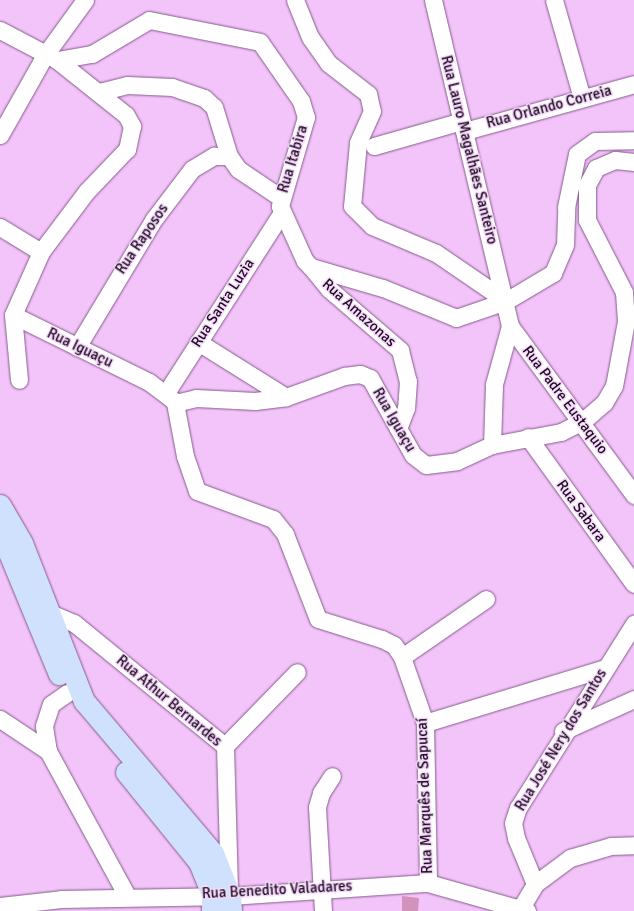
<!DOCTYPE html>
<meta charset="utf-8">
<style>
body{margin:0}
#map{position:relative;width:634px;height:911px;overflow:hidden;background:#f3c4fa;font-family:Signika,sans-serif}
div>[style]{position:absolute}
.building>*{inset:0;background:#d193ba}
.roads{filter:drop-shadow(0 0 1px #855b8c) drop-shadow(0 0 1px #855b8c)}
.minor>*{height:17px;margin:-8.5px;padding:0 8.5px;transform-origin:8.5px;border-radius:8.5px;background:#fff}
.major>*{height:21px;margin:-10.5px;padding:0 10.5px;transform-origin:10.5px;border-radius:10.5px;background:#d0e1fe}
span{translate:-50% -50%;white-space:nowrap;text-align:center;line-height:1.15;-webkit-text-stroke:3px #f5d9fa;paint-order:stroke}
.street-label{font-size:15px;color:#1c0c1f}
</style>
<div id="map">
<div class="building">
<i style="clip-path:polygon(402px 896px,419px 898px,418px 911px,402px 911px)"></i>
</div>
<div class="roads">
<div class="minor">
<i style="left:295px;top:0;width:40px;rotate:68deg"></i>
<i style="left:310px;top:37px;width:32px;rotate:55deg"></i>
<i style="left:328px;top:63px;width:51px;rotate:37.8deg"></i>
<i style="left:368px;top:94px;width:17px;rotate:77deg"></i>
<i style="left:372px;top:111px;width:35px;rotate:114deg"></i>
<i style="left:358px;top:143px;width:63px;rotate:95.4deg"></i>
<i style="left:352px;top:206px;width:28px;rotate:45deg"></i>
<i style="left:372px;top:226px;width:69px;rotate:22.9deg"></i>
<i style="left:436px;top:253px;width:85px;rotate:34.4deg"></i>
<i style="left:433px;top:0;width:335px;rotate:76.7deg"></i>
<i style="left:510px;top:326px;width:210px;rotate:53.7deg"></i>
<i style="left:554px;top:0;width:102px;rotate:74.1deg"></i>
<i style="left:0;top:30px;width:64px;rotate:27.8deg"></i>
<i style="left:57px;top:60px;width:88px;rotate:38.6deg"></i>
<i style="left:126px;top:115px;width:13px;rotate:61deg"></i>
<i style="left:132px;top:126px;width:24px;rotate:102deg"></i>
<i style="left:127px;top:149px;width:59px;rotate:133.6deg"></i>
<i style="left:86px;top:192px;width:75px;rotate:126.9deg"></i>
<i style="left:41px;top:252px;width:69px;rotate:114deg"></i>
<i style="left:57px;top:60px;width:36px;rotate:-10deg"></i>
<i style="left:92px;top:54px;width:66px;rotate:-30.8deg"></i>
<i style="left:149px;top:20px;width:113px;rotate:11.2deg"></i>
<i style="left:260px;top:42px;width:72px;rotate:55.2deg"></i>
<i style="left:301px;top:101px;width:17px;rotate:73deg"></i>
<i style="left:306px;top:117px;width:93px;rotate:106.3deg"></i>
<i style="left:280px;top:206px;width:60px;rotate:65.6deg"></i>
<i style="left:305px;top:261px;width:8px;rotate:45deg"></i>
<i style="left:311px;top:267px;width:75px;rotate:16.3deg"></i>
<i style="left:383px;top:288px;width:79px;rotate:22.3deg"></i>
<i style="left:456px;top:318px;width:53px;rotate:-18.8deg"></i>
<i style="left:506px;top:301px;width:55px;rotate:-30.8deg"></i>
<i style="left:553px;top:273px;width:30px;rotate:-67deg"></i>
<i style="left:565px;top:245px;width:38px;rotate:-88deg"></i>
<i style="left:566px;top:207px;width:54px;rotate:-78.3deg"></i>
<i style="left:577px;top:154px;width:22px;rotate:-36deg"></i>
<i style="left:595px;top:141px;width:39px;rotate:-1deg"></i>
<i style="left:99px;top:92px;width:29px;rotate:-14deg"></i>
<i style="left:127px;top:85px;width:45px;rotate:2.5deg"></i>
<i style="left:172px;top:87px;width:34px;rotate:19deg"></i>
<i style="left:204px;top:98px;width:13px;rotate:42deg"></i>
<i style="left:214px;top:107px;width:51px;rotate:73deg"></i>
<i style="left:229px;top:156px;width:16px;rotate:55deg"></i>
<i style="left:238px;top:169px;width:52px;rotate:34deg"></i>
<i style="left:465px;top:131px;width:175px;rotate:-15.5deg"></i>
<i style="left:0;top:135px;width:92px;rotate:-60.6deg"></i>
<i style="left:45px;top:55px;width:68px;rotate:-54deg"></i>
<i style="left:374px;top:146px;width:91px;rotate:-15.9deg"></i>
<i style="left:0;top:227px;width:48px;rotate:31.4deg"></i>
<i style="left:311px;top:267px;width:28px;rotate:51deg"></i>
<i style="left:329px;top:289px;width:94px;rotate:40.7deg"></i>
<i style="left:400px;top:350px;width:32px;rotate:76deg"></i>
<i style="left:408px;top:381px;width:27px;rotate:94deg"></i>
<i style="left:406px;top:408px;width:22px;rotate:111deg"></i>
<i style="left:13px;top:315px;width:152px;rotate:26.2deg"></i>
<i style="left:149px;top:382px;width:30px;rotate:37deg"></i>
<i style="left:13px;top:315px;width:65px;rotate:84.7deg"></i>
<i style="left:198px;top:342px;width:104px;rotate:32deg"></i>
<i style="left:77px;top:347px;width:149px;rotate:-59deg"></i>
<i style="left:154px;top:219px;width:63px;rotate:-52.8deg"></i>
<i style="left:192px;top:169px;width:26px;rotate:-31deg"></i>
<i style="left:214px;top:156px;width:15px"></i>
<i style="left:166px;top:393px;width:213px;rotate:-57.3deg"></i>
<i style="left:175px;top:403px;width:22px;rotate:-13deg"></i>
<i style="left:196px;top:398px;width:59px;rotate:2.9deg"></i>
<i style="left:255px;top:401px;width:31px;rotate:-7deg"></i>
<i style="left:286px;top:397px;width:62px;rotate:-19.9deg"></i>
<i style="left:344px;top:376px;width:16px;rotate:-7deg"></i>
<i style="left:360px;top:374px;width:11px;rotate:22deg"></i>
<i style="left:370px;top:378px;width:88px;rotate:60.8deg"></i>
<i style="left:413px;top:455px;width:16px;rotate:38deg"></i>
<i style="left:426px;top:465px;width:31px;rotate:-7deg"></i>
<i style="left:457px;top:461px;width:38px;rotate:-25deg"></i>
<i style="left:492px;top:445px;width:70px;rotate:-10.7deg"></i>
<i style="left:561px;top:432px;width:25px;rotate:-27deg"></i>
<i style="left:583px;top:421px;width:28px;rotate:-41deg"></i>
<i style="left:604px;top:403px;width:20px;rotate:-60deg"></i>
<i style="left:614px;top:386px;width:66px;rotate:-79.5deg"></i>
<i style="left:626px;top:321px;width:29px;rotate:-94deg"></i>
<i style="left:624px;top:292px;width:81px;rotate:-117.2deg"></i>
<i style="left:587px;top:220px;width:35px;rotate:-90deg"></i>
<i style="left:587px;top:185px;width:19px;rotate:-62deg"></i>
<i style="left:596px;top:168px;width:21px;rotate:-23deg"></i>
<i style="left:615px;top:160px;width:19px;rotate:6deg"></i>
<i style="left:175px;top:403px;width:54px;rotate:79.3deg"></i>
<i style="left:185px;top:456px;width:37px;rotate:71deg"></i>
<i style="left:197px;top:491px;width:81px;rotate:20.2deg"></i>
<i style="left:273px;top:519px;width:19px;rotate:51deg"></i>
<i style="left:285px;top:534px;width:91px;rotate:68.8deg"></i>
<i style="left:318px;top:619px;width:67px;rotate:17.4deg"></i>
<i style="left:382px;top:639px;width:13px;rotate:27deg"></i>
<i style="left:394px;top:645px;width:14px;rotate:56deg"></i>
<i style="left:402px;top:657px;width:70px;rotate:70.8deg"></i>
<i style="left:425px;top:723px;width:160px;rotate:88.9deg"></i>
<i style="left:528px;top:437px;width:181px;rotate:54.2deg"></i>
<i style="left:492px;top:445px;width:61px;rotate:-88.1deg"></i>
<i style="left:494px;top:384px;width:60px;rotate:-74.6deg"></i>
<i style="left:50px;top:613px;width:26px;rotate:23deg"></i>
<i style="left:74px;top:623px;width:195px;rotate:39.2deg"></i>
<i style="left:225px;top:746px;width:140px;rotate:88.4deg"></i>
<i style="left:402px;top:657px;width:102px;rotate:-34.6deg"></i>
<i style="left:67px;top:693px;width:19px;rotate:145deg"></i>
<i style="left:51px;top:704px;width:23px;rotate:108deg"></i>
<i style="left:44px;top:726px;width:25px;rotate:81deg"></i>
<i style="left:48px;top:751px;width:165px;rotate:61.4deg"></i>
<i style="left:0;top:719px;width:58px;rotate:33.7deg"></i>
<i style="left:425px;top:723px;width:188px;rotate:-17deg"></i>
<i style="left:563px;top:731px;width:78px;rotate:-24.3deg"></i>
<i style="left:225px;top:746px;width:103px;rotate:-45.8deg"></i>
<i style="left:535px;top:884px;width:50px;rotate:-112.4deg"></i>
<i style="left:516px;top:838px;width:15px;rotate:-101deg"></i>
<i style="left:513px;top:823px;width:16px;rotate:-72deg"></i>
<i style="left:518px;top:808px;width:218px;rotate:-57.8deg"></i>
<i style="left:0;top:906px;width:61px;rotate:-6.5deg"></i>
<i style="left:61px;top:899px;width:169px;rotate:-1deg"></i>
<i style="left:230px;top:896px;width:198px;rotate:-3.8deg"></i>
<i style="left:428px;top:883px;width:103px;rotate:15.8deg"></i>
<i style="left:323px;top:911px;width:104px;rotate:-93.3deg"></i>
<i style="left:317px;top:807px;width:15px;rotate:-74deg"></i>
<i style="left:321px;top:793px;width:20px;rotate:-57deg"></i>
<i style="left:519px;top:911px;width:31px;rotate:-59deg"></i>
<i style="left:535px;top:884px;width:44px;rotate:-36.6deg"></i>
<i style="left:570px;top:858px;width:43px;rotate:-16.3deg"></i>
<i style="left:611px;top:846px;width:23px;rotate:-2deg"></i>
</div>
<div class="major">
<i style="left:0;top:505px;width:44px;rotate:59.9deg"></i>
<i style="left:22px;top:543px;width:170px;rotate:68.6deg"></i>
<i style="left:84px;top:701px;width:199px;rotate:49.7deg"></i>
<i style="left:213px;top:853px;width:46px;rotate:68.4deg"></i>
<i style="left:230px;top:896px;width:15px;rotate:86deg"></i>
<i style="left:0;top:531px;width:155px;rotate:67.6deg"></i>
<i style="left:126px;top:772px;width:116px;rotate:51deg"></i>
<i style="left:199px;top:862px;width:35px;rotate:68deg"></i>
<i style="left:212px;top:894px;width:17px;rotate:90deg"></i>
</div>
</div>
<div class="street-label">
<span style="left:549px;top:107px;rotate:-15deg">Rua Orlando Correia</span>
<span style="left:469px;top:150px;rotate:76deg">Rua Lauro Magalhães Santeiro</span>
<span style="left:293px;top:159px;rotate:-73deg">Rua Itabira</span>
<span style="left:142px;top:239px;rotate:-56deg">Rua Raposos</span>
<span style="left:223px;top:303px;rotate:-57deg">Rua Santa Luzia</span>
<span style="left:359px;top:313px;rotate:42deg">Rua Amazonas</span>
<span style="left:80px;top:348px;rotate:26deg">Rua Iguaçu</span>
<span style="left:565px;top:400px;rotate:53deg">Rua Padre Eustaquio</span>
<span style="left:394px;top:420px;rotate:60deg">Rua Iguaçu</span>
<span style="left:581px;top:511px;rotate:54deg">Rua Sabara</span>
<span style="left:169px;top:701px;rotate:40deg">Rua Athur Bernardes</span>
<span style="left:561px;top:740px;rotate:-59deg">Rua José Nery dos Santos</span>
<span style="left:425px;top:796px;rotate:-92deg">Rua Marquês de Sapucaí</span>
<span style="left:277px;top:890px;rotate:-3deg">Rua Benedito Valadares</span>
</div>
</div>
